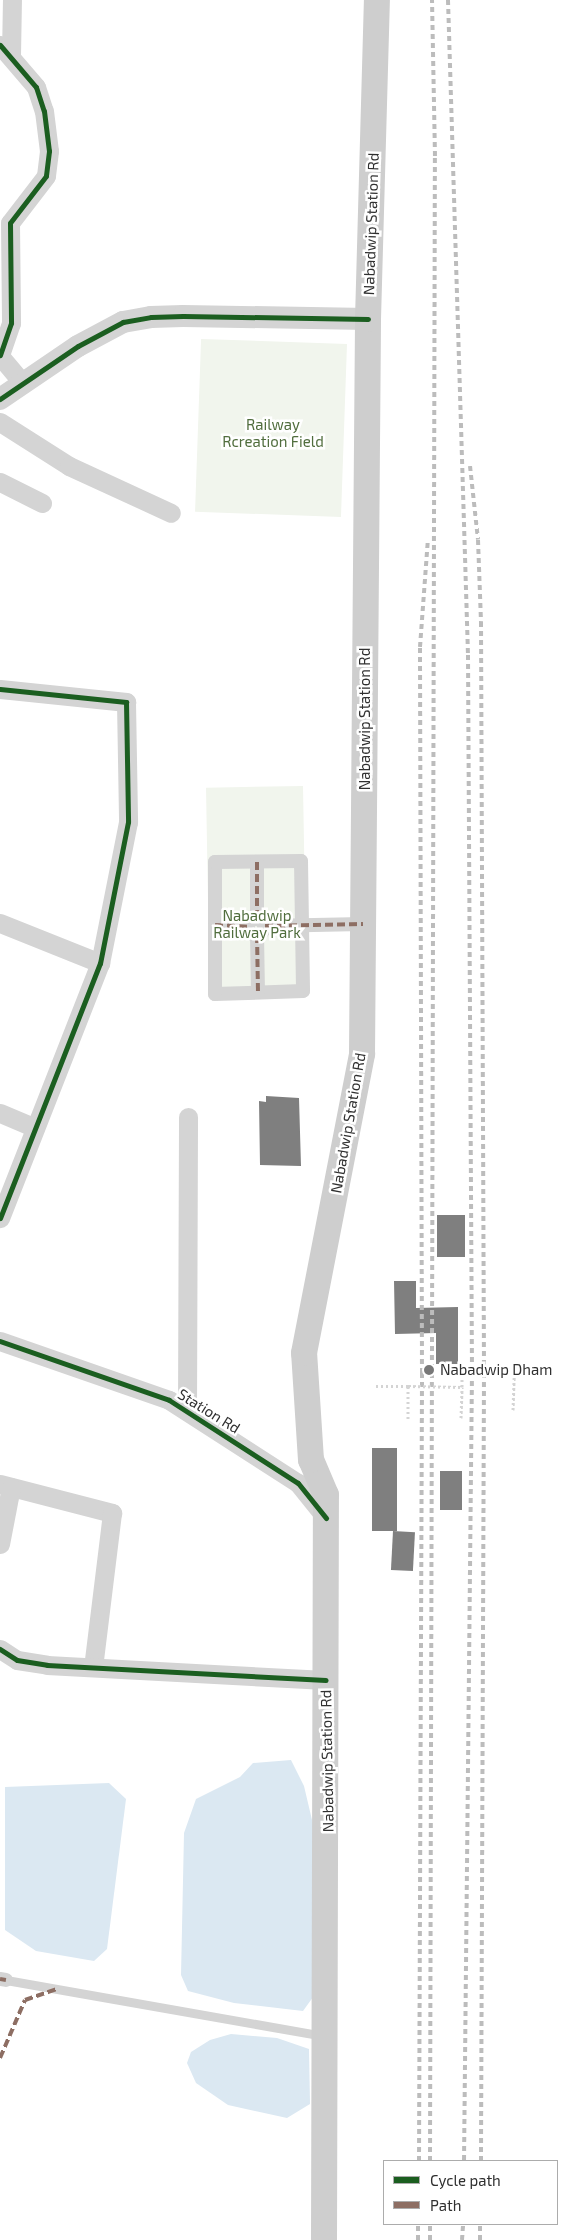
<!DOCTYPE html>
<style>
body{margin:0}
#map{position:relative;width:573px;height:2240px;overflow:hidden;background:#fff;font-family:"Exo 2",sans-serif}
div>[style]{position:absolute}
.green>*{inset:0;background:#f1f5ed;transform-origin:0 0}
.water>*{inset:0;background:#dbe8f2}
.building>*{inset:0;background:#7f7f7f;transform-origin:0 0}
.path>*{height:3px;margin-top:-1.5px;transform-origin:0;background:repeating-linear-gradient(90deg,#d4d4d4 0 2.5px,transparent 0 5px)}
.service>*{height:9px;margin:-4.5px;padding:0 4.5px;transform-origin:4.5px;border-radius:4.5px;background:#d4d4d4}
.pedestrian>*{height:14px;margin:-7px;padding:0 7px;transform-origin:7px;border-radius:7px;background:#d4d4d4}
.pedestrian>.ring{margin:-7px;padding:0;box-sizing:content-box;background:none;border:14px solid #d4d4d4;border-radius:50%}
.minor>*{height:19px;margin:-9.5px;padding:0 9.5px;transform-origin:9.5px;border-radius:9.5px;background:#d4d4d4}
.tertiary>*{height:22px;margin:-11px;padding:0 11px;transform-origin:11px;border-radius:11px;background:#d4d4d4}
.secondary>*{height:26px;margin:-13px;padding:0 13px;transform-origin:13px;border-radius:13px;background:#cecece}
.rail>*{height:4px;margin-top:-2px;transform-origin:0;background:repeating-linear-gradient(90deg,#bcbcbc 0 5px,transparent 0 9px)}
.path-bridge>*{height:3px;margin-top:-1.5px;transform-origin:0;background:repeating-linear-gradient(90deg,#d4d4d4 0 2.5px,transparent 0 5px)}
.quiet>*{height:4px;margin-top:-2px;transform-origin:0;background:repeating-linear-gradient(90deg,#8d6e63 0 8px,transparent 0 12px)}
.cycleway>*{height:5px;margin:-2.5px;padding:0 2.5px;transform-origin:2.5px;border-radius:2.5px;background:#1b5e20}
.dots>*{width:14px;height:14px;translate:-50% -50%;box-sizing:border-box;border:2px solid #fff;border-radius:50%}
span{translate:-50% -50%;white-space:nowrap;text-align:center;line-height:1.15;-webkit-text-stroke:5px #fff;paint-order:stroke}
.street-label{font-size:15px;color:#303030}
.park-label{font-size:15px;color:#506d3d}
.poi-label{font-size:15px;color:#303030}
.left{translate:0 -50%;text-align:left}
.legend{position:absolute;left:383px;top:2160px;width:175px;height:65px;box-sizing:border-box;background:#fff;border:1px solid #acacac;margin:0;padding:6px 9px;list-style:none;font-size:15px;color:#303030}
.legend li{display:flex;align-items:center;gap:10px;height:25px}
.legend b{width:25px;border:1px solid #acacac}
</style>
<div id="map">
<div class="green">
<i style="left:347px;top:344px;width:173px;height:146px;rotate:92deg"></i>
<i style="left:303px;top:786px;width:209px;height:97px;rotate:89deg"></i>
</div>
<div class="water">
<i style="clip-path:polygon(291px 1760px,304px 1786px,316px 1837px,316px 1993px,303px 2011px,234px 2003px,188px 1991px,181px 1975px,184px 1833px,196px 1799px,240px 1777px,253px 1763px)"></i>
<i style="clip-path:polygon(109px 1783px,126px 1799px,107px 1949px,94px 1961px,36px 1951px,5px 1930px,5px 1787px)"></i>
<i style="clip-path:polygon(231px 2034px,277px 2038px,309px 2049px,310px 2104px,287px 2118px,228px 2105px,196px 2083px,187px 2063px,191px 2052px,210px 2040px)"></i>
</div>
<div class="building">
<i style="clip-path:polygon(266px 1096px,299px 1098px,301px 1166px,260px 1165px,259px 1101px,266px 1102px)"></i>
<i style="left:437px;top:1215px;width:28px;height:42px"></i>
<i style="clip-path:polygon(394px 1281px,416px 1281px,416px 1308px,458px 1307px,458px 1364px,436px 1364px,436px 1333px,395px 1334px)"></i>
<i style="left:372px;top:1448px;width:25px;height:83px"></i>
<i style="left:440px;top:1471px;width:22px;height:39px"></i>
<i style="left:393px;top:1531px;width:22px;height:39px;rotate:3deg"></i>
</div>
<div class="path">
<i style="left:376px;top:1386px;width:32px"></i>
<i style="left:408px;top:1386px;width:33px;rotate:90deg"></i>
<i style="left:513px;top:1410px;width:38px;rotate:-88deg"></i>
<i style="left:461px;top:1418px;width:31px;rotate:-88deg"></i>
</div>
<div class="service">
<i style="left:6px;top:1980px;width:322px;rotate:10deg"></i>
</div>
<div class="pedestrian">
<i style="left:301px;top:861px;width:130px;rotate:89.1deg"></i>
<i style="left:303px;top:991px;width:88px;rotate:178deg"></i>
<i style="left:215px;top:994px;width:132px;rotate:-90deg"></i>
<i style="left:215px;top:862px;width:86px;rotate:-0.7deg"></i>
<i style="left:257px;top:918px;width:56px;rotate:-90deg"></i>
<i class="ring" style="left:248px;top:919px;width:2px;height:2px"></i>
<i style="left:215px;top:925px;width:33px;rotate:3deg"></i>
<i style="left:265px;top:926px;width:98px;rotate:-1.2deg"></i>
<i style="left:257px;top:935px;width:57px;rotate:89deg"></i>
<i style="left:0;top:1979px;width:6px;rotate:9deg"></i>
</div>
<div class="minor">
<i style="left:0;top:45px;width:55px;rotate:49.4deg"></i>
<i style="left:36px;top:87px;width:25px;rotate:72deg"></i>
<i style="left:44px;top:111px;width:40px;rotate:82.9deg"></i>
<i style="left:49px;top:151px;width:25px;rotate:97deg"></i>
<i style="left:46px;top:176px;width:59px;rotate:127.5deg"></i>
<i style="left:10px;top:223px;width:100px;rotate:89.4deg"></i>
<i style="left:11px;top:323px;width:34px;rotate:109deg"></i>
<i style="left:11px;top:55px;width:55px;rotate:-89deg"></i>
<i style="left:0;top:356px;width:35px;rotate:50deg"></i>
<i style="left:0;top:422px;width:82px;rotate:32.5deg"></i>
<i style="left:69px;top:466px;width:112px;rotate:24.7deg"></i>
<i style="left:0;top:482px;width:47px;rotate:26.6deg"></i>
<i style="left:0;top:689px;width:127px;rotate:5.9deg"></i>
<i style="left:126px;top:702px;width:120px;rotate:89deg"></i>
<i style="left:128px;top:822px;width:144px;rotate:101.2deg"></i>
<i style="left:100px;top:963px;width:274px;rotate:111.4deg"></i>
<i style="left:0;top:923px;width:108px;rotate:21.8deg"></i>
<i style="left:0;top:1113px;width:38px;rotate:23deg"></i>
<i style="left:0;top:1341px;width:179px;rotate:19.2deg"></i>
<i style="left:169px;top:1400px;width:153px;rotate:32.8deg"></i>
<i style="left:298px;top:1483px;width:45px;rotate:51.3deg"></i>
<i style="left:187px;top:1411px;width:294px;rotate:-89.8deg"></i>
<i style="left:0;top:1484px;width:116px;rotate:14.5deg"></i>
<i style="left:112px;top:1513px;width:155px;rotate:97deg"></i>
<i style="left:0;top:1544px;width:58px;rotate:-79.1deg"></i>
<i style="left:0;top:1649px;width:20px;rotate:33deg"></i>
<i style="left:17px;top:1660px;width:30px;rotate:9deg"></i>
<i style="left:47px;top:1665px;width:279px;rotate:3.1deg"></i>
</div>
<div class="tertiary">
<i style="left:0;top:399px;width:94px;rotate:-34.2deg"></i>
<i style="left:78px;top:346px;width:51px;rotate:-28.1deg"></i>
<i style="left:123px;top:322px;width:28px;rotate:-10deg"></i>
<i style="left:151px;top:317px;width:32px;rotate:-2deg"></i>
<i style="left:183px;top:316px;width:185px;rotate:0.9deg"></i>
</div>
<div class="secondary">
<i style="left:324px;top:2240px;width:745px;rotate:-89.85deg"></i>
<i style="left:326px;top:1495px;width:38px;rotate:-113deg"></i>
<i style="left:311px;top:1460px;width:107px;rotate:-93.7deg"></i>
<i style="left:304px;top:1353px;width:305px;rotate:-79deg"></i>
<i style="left:362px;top:1054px;width:735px;rotate:-89.53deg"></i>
<i style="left:368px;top:319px;width:319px;rotate:-88.4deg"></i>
</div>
<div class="rail">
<i style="left:448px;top:0;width:655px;rotate:88.25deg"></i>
<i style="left:468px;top:655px;width:717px;rotate:89.68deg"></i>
<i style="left:472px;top:1372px;width:789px;rotate:90.58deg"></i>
<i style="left:470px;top:466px;width:74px;rotate:83.8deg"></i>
<i style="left:478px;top:540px;width:82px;rotate:87.9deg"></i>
<i style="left:481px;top:622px;width:751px;rotate:89.77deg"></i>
<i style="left:484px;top:1373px;width:788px;rotate:90.22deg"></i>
<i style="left:419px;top:2161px;width:788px;rotate:-89.78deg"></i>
<i style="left:422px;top:1373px;width:726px;rotate:-90.16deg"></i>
<i style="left:420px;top:647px;width:108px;rotate:-85.8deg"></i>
<i style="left:430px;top:2161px;width:2005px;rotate:-89.86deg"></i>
<i style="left:435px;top:156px;width:156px;rotate:-91.1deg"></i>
<i style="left:418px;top:2240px;width:16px;rotate:-90deg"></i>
<i style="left:430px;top:2240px;width:16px;rotate:-90deg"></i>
<i style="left:462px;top:2240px;width:16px;rotate:-86deg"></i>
<i style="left:480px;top:2240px;width:16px;rotate:-90deg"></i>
</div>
<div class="path-bridge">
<i style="left:408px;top:1386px;width:54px;rotate:1.1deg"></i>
<i style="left:462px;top:1387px;width:17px;rotate:-90deg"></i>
<i style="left:462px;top:1370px;width:52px;rotate:2.2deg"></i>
</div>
<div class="quiet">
<i style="left:257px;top:918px;width:56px;rotate:-90deg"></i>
<i style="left:215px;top:925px;width:33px;rotate:3deg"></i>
<i style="left:265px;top:926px;width:98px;rotate:-1.2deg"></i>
<i style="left:257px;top:935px;width:57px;rotate:89deg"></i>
<i style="left:0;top:1979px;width:6px;rotate:9deg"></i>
<i style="left:0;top:2058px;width:63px;rotate:-66.7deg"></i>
<i style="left:25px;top:2000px;width:34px;rotate:-19deg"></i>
</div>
<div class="cycleway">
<i style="left:0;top:45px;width:55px;rotate:49.4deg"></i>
<i style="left:36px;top:87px;width:25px;rotate:72deg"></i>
<i style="left:44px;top:111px;width:40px;rotate:82.9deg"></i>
<i style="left:49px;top:151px;width:25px;rotate:97deg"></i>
<i style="left:46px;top:176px;width:59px;rotate:127.5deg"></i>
<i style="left:10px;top:223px;width:100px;rotate:89.4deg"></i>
<i style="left:11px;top:323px;width:34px;rotate:109deg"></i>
<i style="left:0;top:399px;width:94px;rotate:-34.2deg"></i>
<i style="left:78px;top:346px;width:51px;rotate:-28.1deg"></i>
<i style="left:123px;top:322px;width:28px;rotate:-10deg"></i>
<i style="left:151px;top:317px;width:32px;rotate:-2deg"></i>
<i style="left:183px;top:316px;width:185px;rotate:0.9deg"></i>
<i style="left:0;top:689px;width:127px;rotate:5.9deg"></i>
<i style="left:126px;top:702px;width:120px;rotate:89deg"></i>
<i style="left:128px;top:822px;width:144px;rotate:101.2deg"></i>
<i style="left:100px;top:963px;width:274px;rotate:111.4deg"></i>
<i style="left:0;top:1341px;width:179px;rotate:19.2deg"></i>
<i style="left:169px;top:1400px;width:153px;rotate:32.8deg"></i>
<i style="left:298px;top:1483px;width:45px;rotate:51.3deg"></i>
<i style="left:0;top:1649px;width:20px;rotate:33deg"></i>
<i style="left:17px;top:1660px;width:30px;rotate:9deg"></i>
<i style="left:47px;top:1665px;width:279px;rotate:3.1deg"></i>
</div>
<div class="dots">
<i style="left:429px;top:1370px;background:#787878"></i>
</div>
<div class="street-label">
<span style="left:371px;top:224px;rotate:-88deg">Nabadwip Station Rd</span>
<span style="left:365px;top:719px;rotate:-90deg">Nabadwip Station Rd</span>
<span style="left:348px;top:1123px;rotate:-80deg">Nabadwip Station Rd</span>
<span style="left:209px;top:1411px;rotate:32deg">Station Rd</span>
<span style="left:327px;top:1761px;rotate:-91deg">Nabadwip Station Rd</span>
</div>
<div class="park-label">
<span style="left:273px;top:433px">Railway<br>Rcreation Field</span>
<span style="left:257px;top:924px">Nabadwip<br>Railway Park</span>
</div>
<div class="poi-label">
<span class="left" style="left:440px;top:1370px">Nabadwip Dham</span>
</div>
<ul class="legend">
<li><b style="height:6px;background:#1b5e20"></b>Cycle path</li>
<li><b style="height:6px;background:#8d6e63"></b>Path</li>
</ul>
</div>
